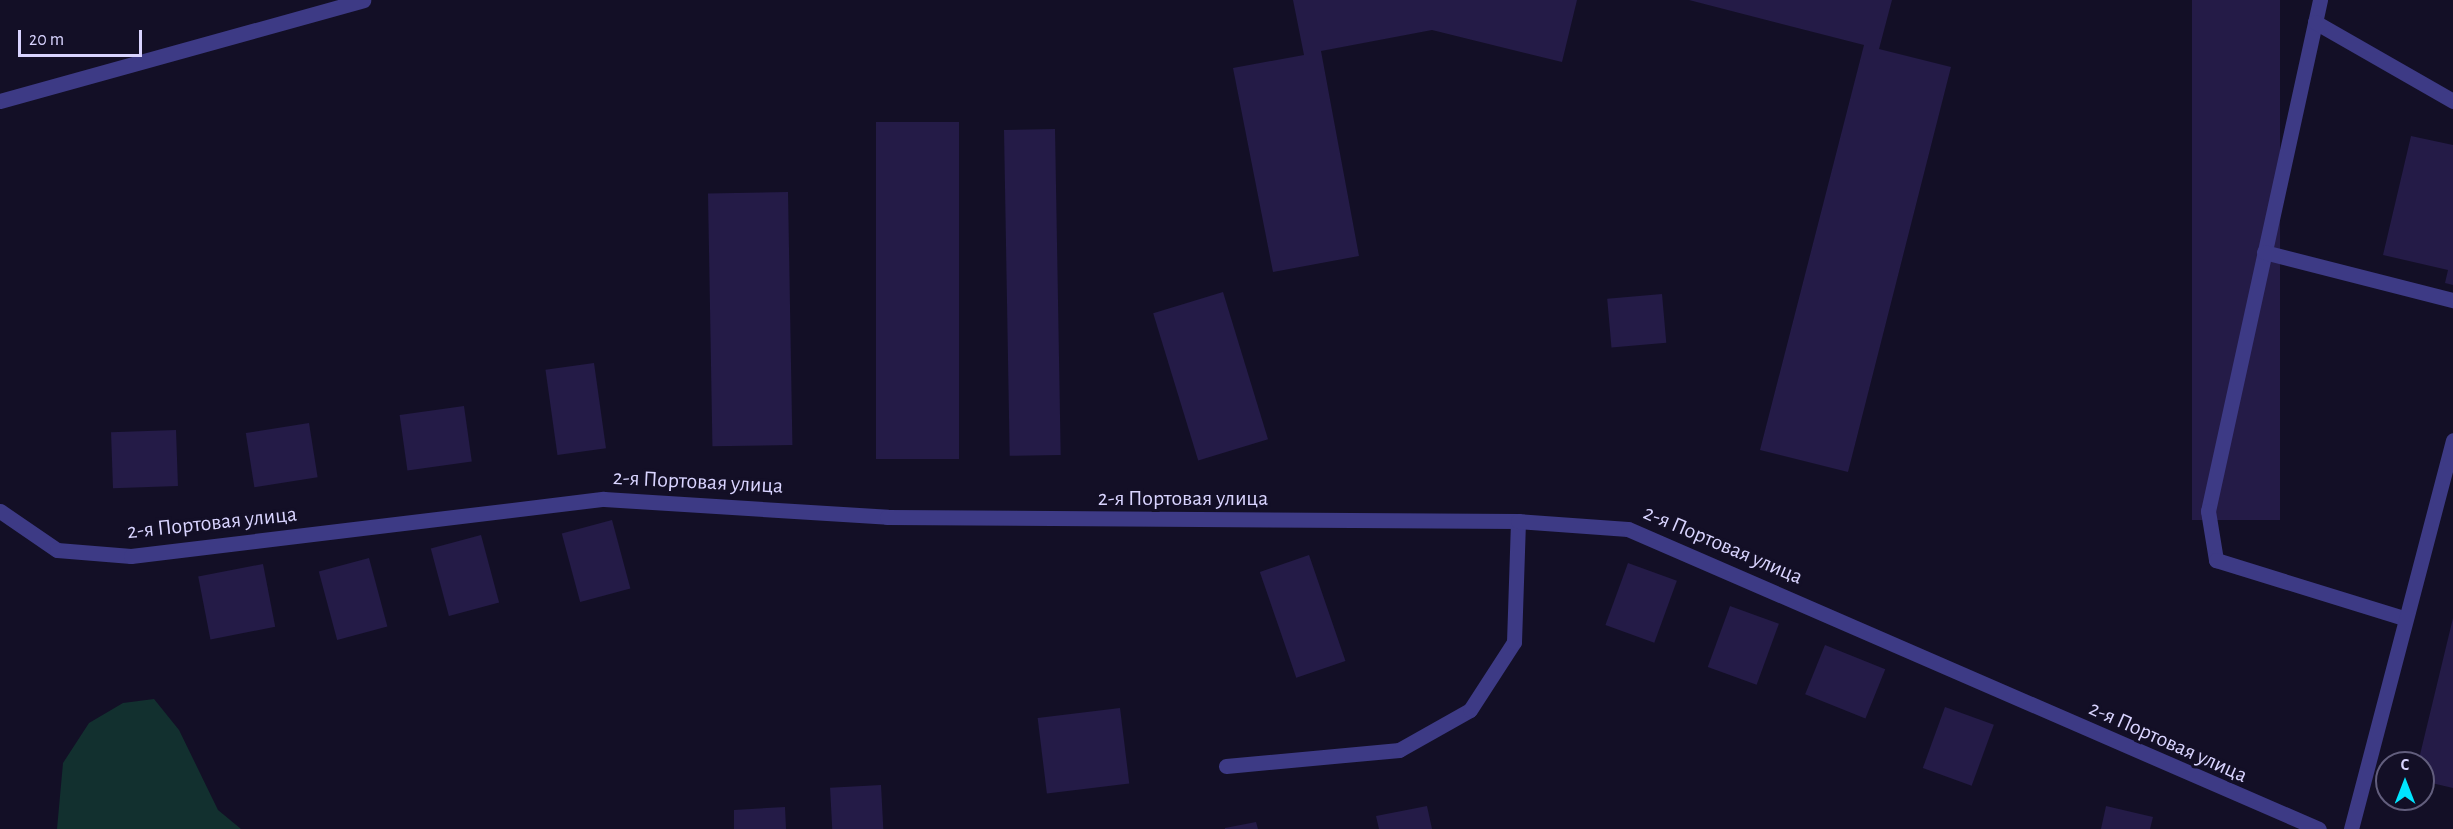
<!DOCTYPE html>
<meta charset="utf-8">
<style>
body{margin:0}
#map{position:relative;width:2453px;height:829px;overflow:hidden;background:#130f26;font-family:"Alegreya Sans",sans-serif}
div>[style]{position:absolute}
.green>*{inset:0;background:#12302f}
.building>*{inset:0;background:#241b47;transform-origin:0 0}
.service>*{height:15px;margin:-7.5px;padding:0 7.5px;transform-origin:7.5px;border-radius:7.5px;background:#3d3a85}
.minor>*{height:15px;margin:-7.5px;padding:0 7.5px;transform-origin:7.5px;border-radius:7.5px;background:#3d3a85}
span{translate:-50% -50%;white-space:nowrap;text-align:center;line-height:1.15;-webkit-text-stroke:6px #130f26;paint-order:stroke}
.street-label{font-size:22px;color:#d9d4ff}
.north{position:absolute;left:2375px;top:751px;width:60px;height:60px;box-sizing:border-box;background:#130f26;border:2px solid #625e7d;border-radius:50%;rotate:0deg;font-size:16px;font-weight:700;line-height:24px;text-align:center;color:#d9d4ff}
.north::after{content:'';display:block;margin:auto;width:21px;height:27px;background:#00e5ff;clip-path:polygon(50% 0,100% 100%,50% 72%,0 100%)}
.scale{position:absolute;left:18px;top:30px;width:124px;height:27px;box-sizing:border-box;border:3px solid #d9d4ff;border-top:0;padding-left:8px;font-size:18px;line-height:21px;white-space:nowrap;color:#d9d4ff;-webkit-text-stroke:4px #130f26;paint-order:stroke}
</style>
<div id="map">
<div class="green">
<i style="clip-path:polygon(154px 699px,179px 730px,218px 810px,241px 829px,57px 829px,63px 763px,89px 723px,123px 703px)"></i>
</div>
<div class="building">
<i style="clip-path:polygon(1293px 0,1577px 0,1562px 62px,1432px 30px,1321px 51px,1359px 256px,1273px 272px,1233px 68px,1304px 55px)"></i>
<i style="clip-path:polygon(1689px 0,1892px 0,1879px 49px,1951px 67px,1848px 472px,1760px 450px,1864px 45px)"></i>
<i style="left:2192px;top:0;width:88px;height:520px"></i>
<i style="left:876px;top:122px;width:83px;height:337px"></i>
<i style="left:1055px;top:129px;width:326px;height:51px;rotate:89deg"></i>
<i style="clip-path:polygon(2411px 136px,2453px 145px,2453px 285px,2445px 283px,2448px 270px,2383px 255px)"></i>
<i style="left:788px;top:192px;width:253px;height:80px;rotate:89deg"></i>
<i style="left:1223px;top:292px;width:154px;height:73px;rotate:73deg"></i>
<i style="left:1662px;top:294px;width:49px;height:55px;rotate:85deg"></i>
<i style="left:594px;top:363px;width:86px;height:49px;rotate:82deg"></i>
<i style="left:464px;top:406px;width:56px;height:65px;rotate:82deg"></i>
<i style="left:309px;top:423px;width:55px;height:64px;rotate:81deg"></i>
<i style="left:176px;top:430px;width:56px;height:65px;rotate:88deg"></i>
<i style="left:612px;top:520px;width:71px;height:52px;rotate:75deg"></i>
<i style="left:481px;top:535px;width:70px;height:52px;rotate:75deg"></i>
<i style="left:1309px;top:555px;width:112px;height:52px;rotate:71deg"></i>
<i style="left:369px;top:558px;width:71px;height:52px;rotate:75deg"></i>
<i style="left:1628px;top:563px;width:52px;height:66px;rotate:20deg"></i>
<i style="left:263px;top:564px;width:64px;height:66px;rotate:79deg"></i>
<i style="left:1730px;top:606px;width:52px;height:65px;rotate:20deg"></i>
<i style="clip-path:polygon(2453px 618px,2453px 788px,2423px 781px,2423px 763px,2418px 763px)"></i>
<i style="left:1825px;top:645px;width:65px;height:53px;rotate:22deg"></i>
<i style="left:1945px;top:707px;width:52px;height:65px;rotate:20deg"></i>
<i style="left:1120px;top:708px;width:76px;height:83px;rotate:83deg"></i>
<i style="left:881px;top:785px;width:44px;height:51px;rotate:87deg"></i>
<i style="clip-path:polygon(1427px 806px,1432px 829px,1379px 829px,1376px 816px)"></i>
<i style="clip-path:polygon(2106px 806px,2153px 817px,2150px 829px,2101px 829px)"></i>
<i style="clip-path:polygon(785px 807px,786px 829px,734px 829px,734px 810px)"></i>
<i style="clip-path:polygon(1256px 822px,1258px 829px,1225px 829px,1225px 828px)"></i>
</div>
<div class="service">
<i style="left:2320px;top:0;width:523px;rotate:102.36deg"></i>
<i style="left:2208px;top:511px;width:50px;rotate:80.7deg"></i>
<i style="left:2216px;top:560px;width:196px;rotate:17.2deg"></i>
<i style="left:2315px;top:22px;width:159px;rotate:29.8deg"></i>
<i style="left:2264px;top:252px;width:195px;rotate:14.3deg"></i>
<i style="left:1226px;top:766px;width:174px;rotate:-5.3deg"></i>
<i style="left:1399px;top:750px;width:81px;rotate:-29.4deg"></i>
<i style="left:1470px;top:710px;width:81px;rotate:-57.1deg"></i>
<i style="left:1514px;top:642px;width:121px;rotate:-88.1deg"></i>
<i style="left:2351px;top:829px;width:402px;rotate:-75.3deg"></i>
</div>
<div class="minor">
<i style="left:0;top:101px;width:377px;rotate:-15.5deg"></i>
<i style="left:0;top:511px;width:69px;rotate:34.4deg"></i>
<i style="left:57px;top:550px;width:74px;rotate:4.6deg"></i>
<i style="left:131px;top:556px;width:476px;rotate:-6.9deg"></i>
<i style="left:604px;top:499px;width:284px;rotate:3.6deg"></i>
<i style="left:887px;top:517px;width:631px;rotate:0.36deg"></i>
<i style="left:1518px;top:521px;width:110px;rotate:4.2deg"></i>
<i style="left:1628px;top:529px;width:753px;rotate:23.47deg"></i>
</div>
<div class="street-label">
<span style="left:698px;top:482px;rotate:3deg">2-я Портовая улица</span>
<span style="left:1183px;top:499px">2-я Портовая улица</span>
<span style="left:212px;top:523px;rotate:-6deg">2-я Портовая улица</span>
<span style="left:1723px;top:545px;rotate:23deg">2-я Портовая улица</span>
<span style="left:2168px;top:742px;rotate:24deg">2-я Портовая улица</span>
</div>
<div class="north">С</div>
<div class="scale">20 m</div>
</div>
